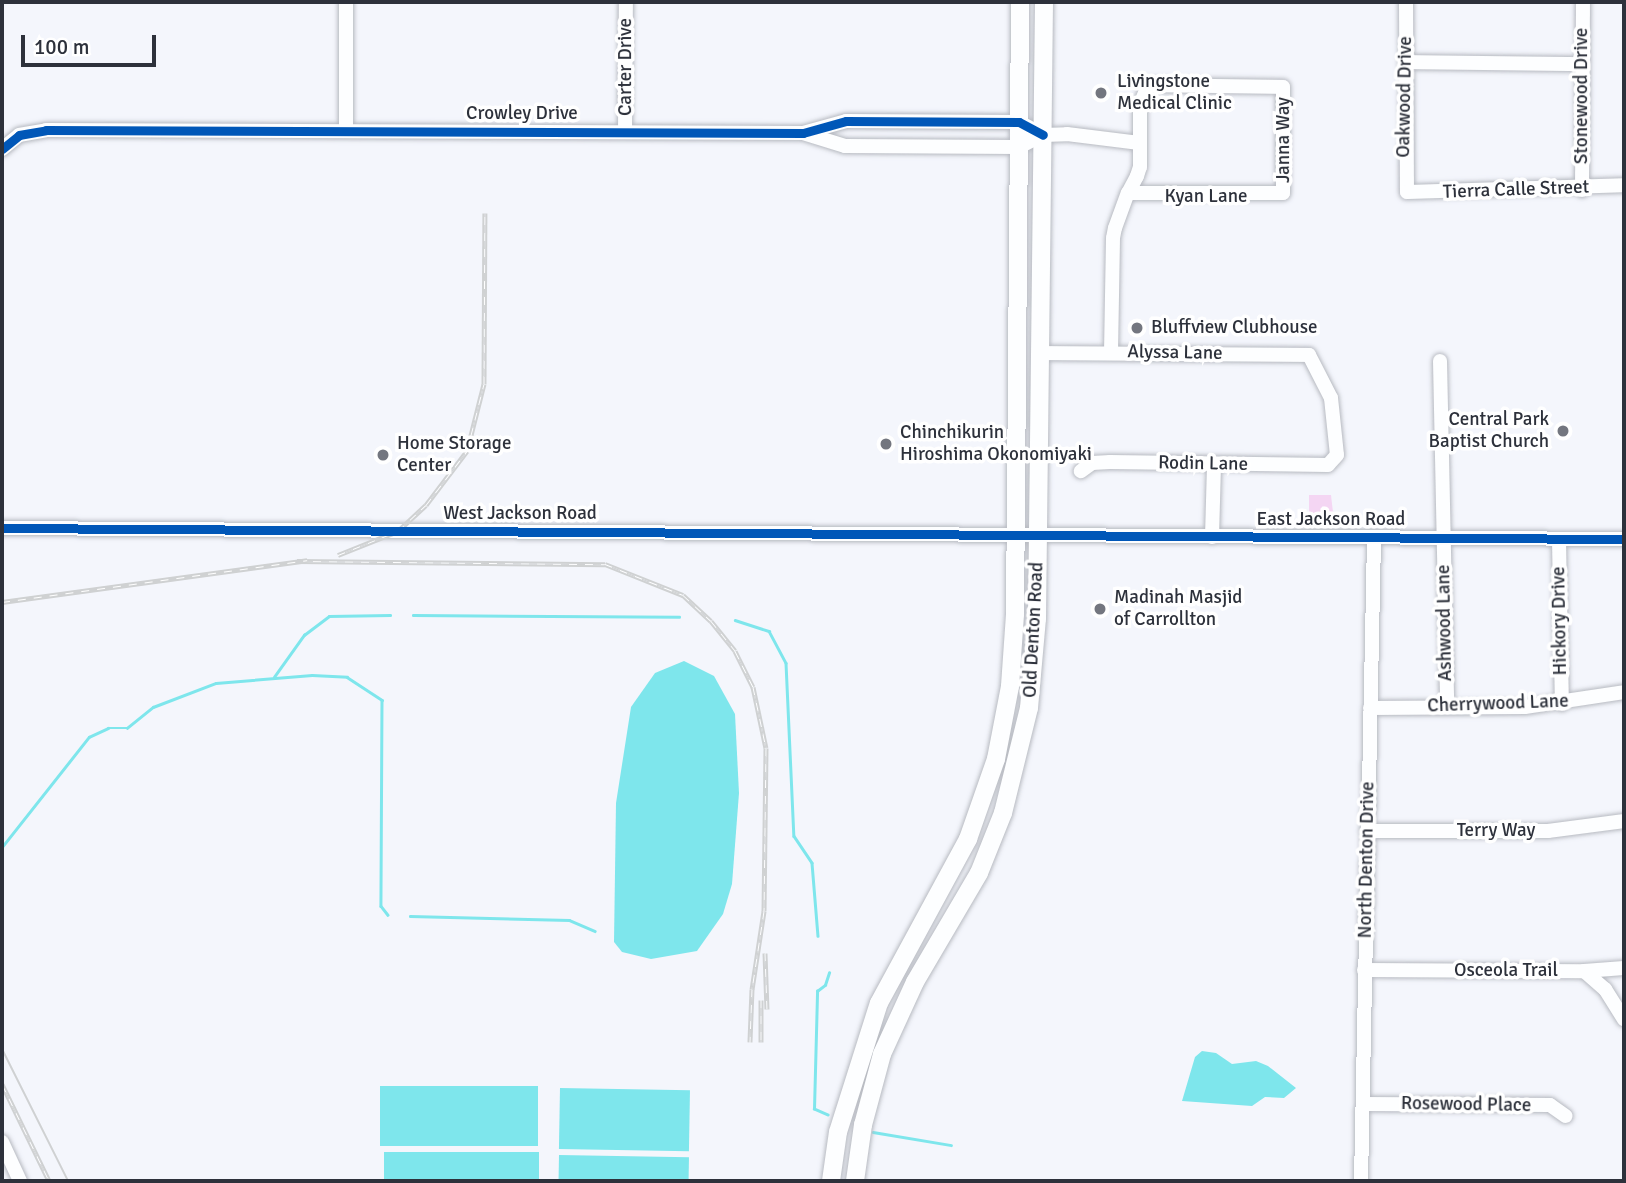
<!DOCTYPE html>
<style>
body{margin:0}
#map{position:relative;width:1626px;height:1183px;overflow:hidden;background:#f4f6fc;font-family:Signika,sans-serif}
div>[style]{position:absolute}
.green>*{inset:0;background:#f4d6f3}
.water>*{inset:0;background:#7ee6ec;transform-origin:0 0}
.stream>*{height:2.5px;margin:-1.25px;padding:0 1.25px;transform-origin:1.25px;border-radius:1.25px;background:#7ee6ec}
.roads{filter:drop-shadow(0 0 2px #b7bac1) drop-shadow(0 0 2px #b7bac1)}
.minor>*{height:14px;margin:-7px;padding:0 7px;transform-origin:7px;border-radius:7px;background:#fdfeff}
.major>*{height:18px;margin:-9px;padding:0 9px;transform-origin:9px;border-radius:9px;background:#fdfeff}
.tram>*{height:2px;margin:-1px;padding:0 1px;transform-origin:1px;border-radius:1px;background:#cfd1d2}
.rail>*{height:5px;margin-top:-2.5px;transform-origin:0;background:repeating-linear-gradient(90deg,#fff 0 8px,#cfd1d2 0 16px);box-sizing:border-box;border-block:2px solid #cfd1d2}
.cycleway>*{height:9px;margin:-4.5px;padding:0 4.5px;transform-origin:4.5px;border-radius:4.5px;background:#0057b8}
.dots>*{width:19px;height:19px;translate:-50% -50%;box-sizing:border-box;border:4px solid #fff;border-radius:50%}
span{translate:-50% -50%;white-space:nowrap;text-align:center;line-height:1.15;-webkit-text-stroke:7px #fff;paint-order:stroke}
.street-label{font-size:19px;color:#2d313b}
.poi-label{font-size:19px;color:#2d313b}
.left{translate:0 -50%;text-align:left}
.right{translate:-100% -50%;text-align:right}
.frame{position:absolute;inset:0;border:4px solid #2d313b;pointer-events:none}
.scale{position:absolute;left:21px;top:35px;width:135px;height:32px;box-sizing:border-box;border:4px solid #2d313b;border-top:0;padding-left:9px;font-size:21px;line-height:24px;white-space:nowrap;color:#2d313b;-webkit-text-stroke:5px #fff;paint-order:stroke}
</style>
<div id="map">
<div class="green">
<i style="clip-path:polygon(1309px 495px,1331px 495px,1334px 521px,1309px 520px)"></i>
</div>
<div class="water">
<i style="clip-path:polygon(684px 661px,714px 676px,735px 714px,739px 793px,732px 884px,723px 914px,697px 951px,651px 959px,622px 952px,614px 942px,616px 803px,631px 707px,655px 673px)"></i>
<i style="clip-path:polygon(1202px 1051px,1216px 1053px,1232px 1064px,1256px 1061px,1268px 1066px,1296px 1088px,1284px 1098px,1265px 1097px,1252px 1106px,1182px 1101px,1195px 1057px)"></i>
<i style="left:380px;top:1086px;width:158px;height:60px"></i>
<i style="left:560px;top:1088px;width:130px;height:61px;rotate:1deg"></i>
<i style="left:384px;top:1152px;width:155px;height:29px"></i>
<i style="left:559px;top:1155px;width:130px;height:26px;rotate:1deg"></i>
</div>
<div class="stream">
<i style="left:413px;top:615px;width:266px;rotate:0.4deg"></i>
<i style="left:735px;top:620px;width:36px;rotate:18deg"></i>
<i style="left:769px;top:631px;width:36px;rotate:62deg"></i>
<i style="left:786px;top:663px;width:173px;rotate:87.4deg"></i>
<i style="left:794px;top:836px;width:32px;rotate:56deg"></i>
<i style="left:812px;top:863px;width:73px;rotate:85.3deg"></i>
<i style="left:274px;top:677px;width:52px;rotate:-54.5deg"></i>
<i style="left:304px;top:635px;width:31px;rotate:-37deg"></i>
<i style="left:329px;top:616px;width:61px;rotate:-0.9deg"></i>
<i style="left:2px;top:847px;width:140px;rotate:-51.7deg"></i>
<i style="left:89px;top:737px;width:21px;rotate:-25deg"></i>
<i style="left:108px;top:728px;width:19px"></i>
<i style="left:127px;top:728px;width:33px;rotate:-39deg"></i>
<i style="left:153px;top:707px;width:67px;rotate:-20.9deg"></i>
<i style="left:216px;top:683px;width:96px;rotate:-4.8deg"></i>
<i style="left:312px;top:675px;width:35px;rotate:3deg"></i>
<i style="left:347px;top:677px;width:42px;rotate:33.3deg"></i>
<i style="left:382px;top:700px;width:206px;rotate:90.3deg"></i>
<i style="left:381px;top:906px;width:11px;rotate:52deg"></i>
<i style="left:410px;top:916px;width:159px;rotate:1.4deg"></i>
<i style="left:569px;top:920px;width:28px;rotate:23deg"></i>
<i style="left:828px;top:1115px;width:15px;rotate:-157deg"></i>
<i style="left:814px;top:1109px;width:118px;rotate:-88.5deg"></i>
<i style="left:817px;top:991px;width:10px;rotate:-37deg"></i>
<i style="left:825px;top:985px;width:13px;rotate:-72deg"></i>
<i style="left:873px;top:1132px;width:79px;rotate:9.5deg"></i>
</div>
<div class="roads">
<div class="minor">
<i style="left:346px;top:2px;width:129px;rotate:90deg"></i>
<i style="left:1406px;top:2px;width:190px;rotate:89.7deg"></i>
<i style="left:1407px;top:192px;width:217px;rotate:-1.8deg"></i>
<i style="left:1406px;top:62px;width:176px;rotate:0.7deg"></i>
<i style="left:625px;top:131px;width:129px;rotate:-89.6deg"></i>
<i style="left:803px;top:133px;width:44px;rotate:17.2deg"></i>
<i style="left:845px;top:146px;width:174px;rotate:0.3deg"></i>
<i style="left:1019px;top:147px;width:27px;rotate:-27deg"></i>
<i style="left:1043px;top:135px;width:24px;rotate:-2deg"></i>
<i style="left:1067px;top:134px;width:73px;rotate:7.1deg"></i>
<i style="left:2px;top:149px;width:22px;rotate:-39deg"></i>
<i style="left:19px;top:135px;width:27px;rotate:-10deg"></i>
<i style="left:46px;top:130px;width:757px;rotate:0.23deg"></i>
<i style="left:803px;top:133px;width:45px;rotate:-15.6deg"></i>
<i style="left:846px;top:121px;width:173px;rotate:0.3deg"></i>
<i style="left:1019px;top:122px;width:27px;rotate:28deg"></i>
<i style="left:1582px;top:190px;width:188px;rotate:-89.7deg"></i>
<i style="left:1041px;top:353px;width:268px;rotate:0.4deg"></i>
<i style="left:1309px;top:355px;width:48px;rotate:62.9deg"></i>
<i style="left:1331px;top:398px;width:57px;rotate:84deg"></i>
<i style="left:1337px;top:455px;width:13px;rotate:132deg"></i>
<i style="left:1328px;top:465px;width:218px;rotate:-179.2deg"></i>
<i style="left:1110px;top:462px;width:18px;rotate:177deg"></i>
<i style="left:1092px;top:463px;width:14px;rotate:144deg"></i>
<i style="left:1111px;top:353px;width:115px;rotate:-89deg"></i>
<i style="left:1113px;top:238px;width:10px;rotate:-79deg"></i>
<i style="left:1115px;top:228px;width:37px;rotate:-70deg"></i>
<i style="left:1128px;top:193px;width:19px;rotate:-62deg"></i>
<i style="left:1137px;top:176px;width:9px;rotate:-72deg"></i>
<i style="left:1140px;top:167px;width:62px;rotate:-90deg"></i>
<i style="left:1140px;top:105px;width:22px;rotate:-68deg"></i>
<i style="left:1148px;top:85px;width:135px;rotate:0.8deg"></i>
<i style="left:1283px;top:87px;width:106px;rotate:90deg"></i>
<i style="left:1283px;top:193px;width:155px;rotate:180deg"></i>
<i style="left:1440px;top:361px;width:346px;rotate:88.8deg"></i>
<i style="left:2px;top:528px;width:1622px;rotate:0.39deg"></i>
<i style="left:1212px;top:537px;width:72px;rotate:-88.4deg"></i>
<i style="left:1559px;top:539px;width:165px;rotate:89deg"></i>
<i style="left:1370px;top:708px;width:155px;rotate:-0.4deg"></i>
<i style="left:1525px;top:707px;width:100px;rotate:-8.6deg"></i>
<i style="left:1367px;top:831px;width:181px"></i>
<i style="left:1548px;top:831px;width:77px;rotate:-7.5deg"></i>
<i style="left:1364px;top:970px;width:220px;rotate:0.3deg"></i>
<i style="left:1584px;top:971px;width:28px;rotate:41deg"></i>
<i style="left:1605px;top:989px;width:36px;rotate:58deg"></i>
<i style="left:1584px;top:971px;width:40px;rotate:-4.3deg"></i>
<i style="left:1363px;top:1104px;width:187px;rotate:0.3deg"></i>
<i style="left:1550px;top:1105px;width:19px;rotate:35deg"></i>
<i style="left:2px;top:1142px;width:43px;rotate:65.2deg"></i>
<i style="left:1361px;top:1181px;width:643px;rotate:-88.84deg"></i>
</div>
<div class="major">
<i style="left:831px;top:1181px;width:49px;rotate:-81.9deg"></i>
<i style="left:838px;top:1132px;width:135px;rotate:-72.4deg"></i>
<i style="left:879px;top:1003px;width:187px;rotate:-61.5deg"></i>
<i style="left:968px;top:839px;width:85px;rotate:-70.7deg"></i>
<i style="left:996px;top:759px;width:74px;rotate:-79.1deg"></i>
<i style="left:1010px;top:686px;width:72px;rotate:-86deg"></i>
<i style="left:1015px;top:614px;width:612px;rotate:-89.53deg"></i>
<i style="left:855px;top:1181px;width:57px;rotate:-81.9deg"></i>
<i style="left:863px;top:1125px;width:73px;rotate:-75deg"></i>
<i style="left:882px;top:1054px;width:79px;rotate:-65.4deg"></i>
<i style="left:915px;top:982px;width:126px;rotate:-59.6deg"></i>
<i style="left:979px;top:873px;width:65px;rotate:-68.2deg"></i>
<i style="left:1003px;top:813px;width:108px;rotate:-76.1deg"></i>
<i style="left:1029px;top:708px;width:89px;rotate:-84.9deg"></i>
<i style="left:1037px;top:619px;width:617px;rotate:-89.35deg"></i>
</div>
</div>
<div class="tram">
<i style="left:2px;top:1049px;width:148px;rotate:63.4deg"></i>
</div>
<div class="rail">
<i style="left:338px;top:555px;width:65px;rotate:-21.8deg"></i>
<i style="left:398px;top:531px;width:38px;rotate:-43deg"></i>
<i style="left:426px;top:505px;width:68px;rotate:-52.8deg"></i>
<i style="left:467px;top:451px;width:69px;rotate:-75.8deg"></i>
<i style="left:484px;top:384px;width:171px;rotate:-89.7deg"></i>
<i style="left:297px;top:561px;width:308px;rotate:0.6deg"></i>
<i style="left:605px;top:564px;width:84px;rotate:21.7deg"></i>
<i style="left:683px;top:595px;width:38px;rotate:43deg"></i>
<i style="left:711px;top:621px;width:38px;rotate:51deg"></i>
<i style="left:735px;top:651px;width:40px;rotate:63.4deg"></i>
<i style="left:753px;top:687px;width:62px;rotate:78deg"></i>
<i style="left:766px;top:748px;width:163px;rotate:90.7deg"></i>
<i style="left:764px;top:911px;width:79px;rotate:98.7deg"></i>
<i style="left:752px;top:989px;width:53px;rotate:92.2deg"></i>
<i style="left:2px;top:602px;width:308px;rotate:-7.8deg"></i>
<i style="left:765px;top:953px;width:56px;rotate:88deg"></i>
<i style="left:761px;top:1000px;width:42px;rotate:90deg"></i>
<i style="left:2px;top:1084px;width:108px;rotate:64.1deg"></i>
</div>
<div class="cycleway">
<i style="left:2px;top:149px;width:22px;rotate:-39deg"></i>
<i style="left:19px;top:135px;width:27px;rotate:-10deg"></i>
<i style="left:46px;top:130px;width:757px;rotate:0.23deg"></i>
<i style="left:803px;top:133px;width:45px;rotate:-15.6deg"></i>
<i style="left:846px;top:121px;width:173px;rotate:0.3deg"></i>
<i style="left:1019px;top:122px;width:27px;rotate:28deg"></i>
<i style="left:2px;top:528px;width:1622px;rotate:0.39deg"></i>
</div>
<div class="dots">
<i style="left:1101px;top:93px;background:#73767f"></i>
<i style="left:1137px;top:328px;background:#73767f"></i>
<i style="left:1563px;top:431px;background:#73767f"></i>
<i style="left:886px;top:444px;background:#73767f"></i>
<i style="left:383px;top:455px;background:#73767f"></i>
<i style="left:1100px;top:609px;background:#73767f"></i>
</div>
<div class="street-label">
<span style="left:626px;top:67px;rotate:-90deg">Carter Drive</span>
<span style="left:1582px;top:96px;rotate:-90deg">Stonewood Drive</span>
<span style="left:1405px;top:97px;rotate:-89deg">Oakwood Drive</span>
<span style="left:522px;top:114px">Crowley Drive</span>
<span style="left:1284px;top:140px;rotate:-90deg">Janna Way</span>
<span style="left:1516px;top:190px;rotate:-2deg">Tierra Calle Street</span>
<span style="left:1206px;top:197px">Kyan Lane</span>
<span style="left:1175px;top:353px;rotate:1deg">Alyssa Lane</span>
<span style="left:1203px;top:464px;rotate:1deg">Rodin Lane</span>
<span style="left:520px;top:514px">West Jackson Road</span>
<span style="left:1331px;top:520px">East Jackson Road</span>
<span style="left:1560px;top:621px;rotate:-91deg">Hickory Drive</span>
<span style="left:1445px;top:623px;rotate:-91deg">Ashwood Lane</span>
<span style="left:1034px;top:630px;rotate:-87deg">Old Denton Road</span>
<span style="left:1498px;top:704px;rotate:-2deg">Cherrywood Lane</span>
<span style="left:1496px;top:831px">Terry Way</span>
<span style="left:1367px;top:860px;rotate:-89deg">North Denton Drive</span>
<span style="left:1506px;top:971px">Osceola Trail</span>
<span style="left:1466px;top:1105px;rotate:1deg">Rosewood Place</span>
</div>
<div class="poi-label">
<span class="left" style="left:1117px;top:93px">Livingstone<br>Medical Clinic</span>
<span class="left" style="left:1151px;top:328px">Bluffview Clubhouse</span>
<span class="right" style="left:1549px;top:431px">Central Park<br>Baptist Church</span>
<span class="left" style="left:900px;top:444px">Chinchikurin<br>Hiroshima Okonomiyaki</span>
<span class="left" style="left:397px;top:455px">Home Storage<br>Center</span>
<span class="left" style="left:1114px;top:609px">Madinah Masjid<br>of Carrollton</span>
</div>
<div class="frame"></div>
<div class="scale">100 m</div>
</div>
